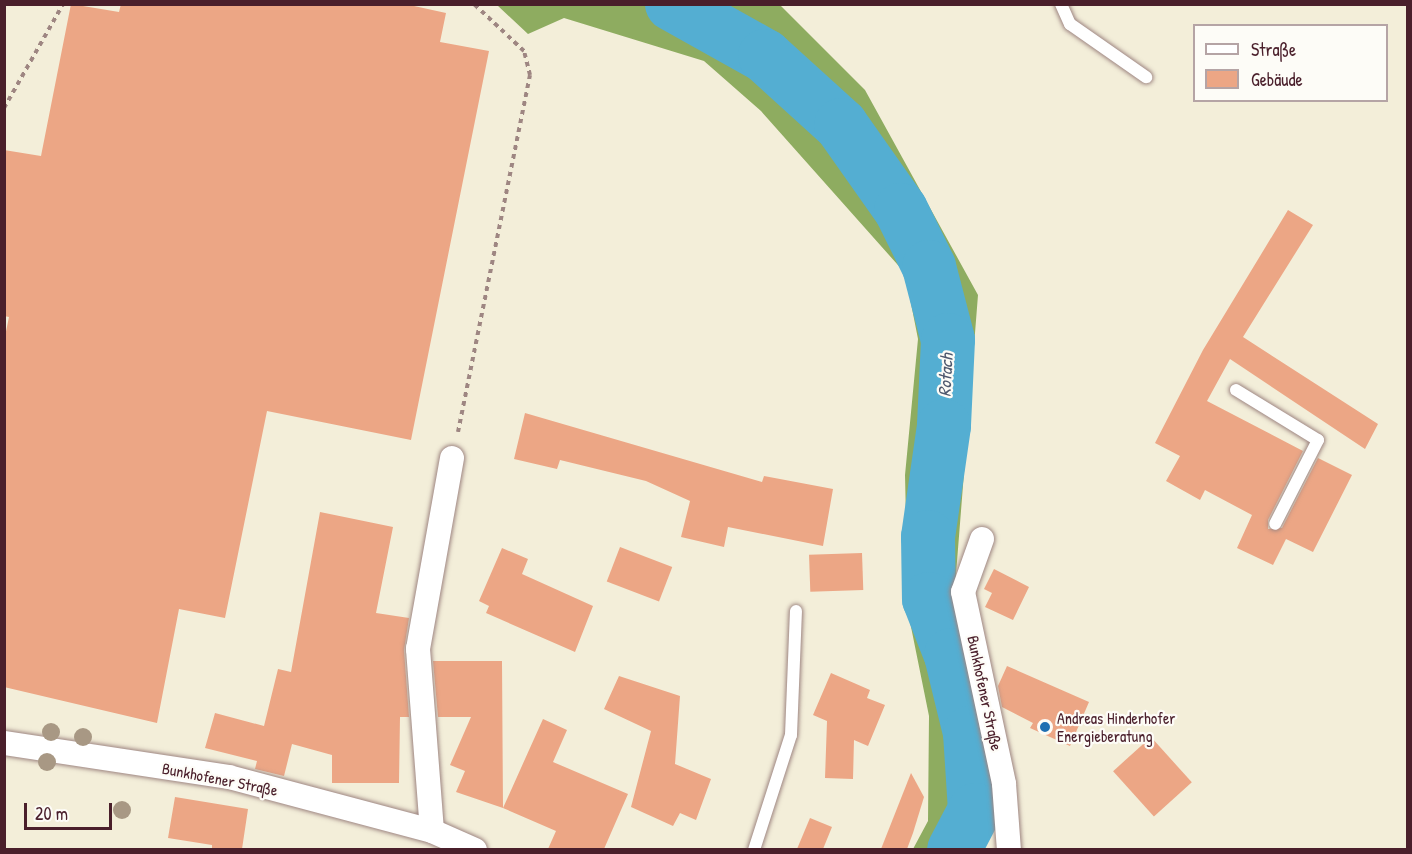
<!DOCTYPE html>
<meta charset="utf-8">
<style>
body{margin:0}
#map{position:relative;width:1412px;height:854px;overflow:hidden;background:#f3eed9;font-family:"Patrick Hand",sans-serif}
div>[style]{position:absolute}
.forest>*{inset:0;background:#8eac60}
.river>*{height:54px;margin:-27px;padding:0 27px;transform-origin:27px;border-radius:27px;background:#54aed2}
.building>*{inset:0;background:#eca685;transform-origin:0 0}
.path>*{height:4px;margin-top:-2px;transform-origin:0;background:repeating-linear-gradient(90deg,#9e8682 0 4.5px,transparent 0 9px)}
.roads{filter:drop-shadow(0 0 2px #9e8682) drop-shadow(0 0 2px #9e8682)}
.service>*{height:12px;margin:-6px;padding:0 6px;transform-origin:6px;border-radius:6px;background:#fff}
.minor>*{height:24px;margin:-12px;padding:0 12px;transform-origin:12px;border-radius:12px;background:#fff}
.trees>*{width:18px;height:18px;margin:-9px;border-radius:50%;background:#a89884}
.dots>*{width:16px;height:16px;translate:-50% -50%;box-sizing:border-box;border:3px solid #fdfcf7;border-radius:50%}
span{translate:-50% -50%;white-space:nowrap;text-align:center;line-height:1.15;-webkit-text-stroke:4.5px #fdfcf7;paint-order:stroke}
.street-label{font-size:16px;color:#4a1f2b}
.poi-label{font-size:16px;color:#4a1f2b}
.left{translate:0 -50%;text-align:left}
.water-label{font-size:18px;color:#4e586e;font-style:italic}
.frame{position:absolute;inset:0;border:6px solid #4a1f2b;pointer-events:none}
.legend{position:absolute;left:1193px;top:24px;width:195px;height:78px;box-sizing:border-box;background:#fdfcf7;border:2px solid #b5a4a5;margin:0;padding:8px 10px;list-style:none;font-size:18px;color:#4a1f2b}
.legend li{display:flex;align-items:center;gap:12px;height:30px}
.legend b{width:30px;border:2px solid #b5a4a5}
.scale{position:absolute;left:24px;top:803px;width:88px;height:27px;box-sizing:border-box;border:3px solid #4a1f2b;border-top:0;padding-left:8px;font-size:18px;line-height:21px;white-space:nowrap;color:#4a1f2b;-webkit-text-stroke:4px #fdfcf7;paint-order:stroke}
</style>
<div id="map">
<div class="forest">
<i style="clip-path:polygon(497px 5px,780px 5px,865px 90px,978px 295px,955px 587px,989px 777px,982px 849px,913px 849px,928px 821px,929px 716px,908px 612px,905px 475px,918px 339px,905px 273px,761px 111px,704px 61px,564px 18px,528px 34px)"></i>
</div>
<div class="river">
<i style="left:672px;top:4px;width:107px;rotate:29.2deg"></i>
<i style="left:765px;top:56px;width:103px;rotate:42.2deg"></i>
<i style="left:841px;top:125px;width:104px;rotate:54.8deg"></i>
<i style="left:901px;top:210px;width:64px;rotate:63.8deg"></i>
<i style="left:929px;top:267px;width:75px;rotate:75.4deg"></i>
<i style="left:948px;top:340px;width:86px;rotate:92.7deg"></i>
<i style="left:944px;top:426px;width:112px;rotate:98.2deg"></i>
<i style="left:928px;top:537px;width:62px;rotate:89.1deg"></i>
<i style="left:929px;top:599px;width:60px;rotate:68.6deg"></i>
<i style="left:951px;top:655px;width:80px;rotate:76.3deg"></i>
<i style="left:970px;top:733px;width:77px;rotate:86.3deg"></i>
<i style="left:975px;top:810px;width:45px;rotate:117.7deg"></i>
</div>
<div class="building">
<i style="clip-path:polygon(71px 4px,119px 12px,121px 4px,405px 4px,446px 13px,440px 42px,489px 51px,411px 440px,267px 411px,225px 618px,179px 609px,157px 723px,4px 687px,4px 341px,9px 317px,4px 316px,4px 150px,41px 156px)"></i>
<i style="clip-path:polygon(1288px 210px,1313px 225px,1243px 337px,1378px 424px,1365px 449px,1230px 359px,1207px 401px,1303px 451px,1268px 520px,1268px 529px,1282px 528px,1318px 458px,1352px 475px,1313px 552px,1286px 539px,1273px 565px,1237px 548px,1252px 515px,1205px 490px,1200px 500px,1166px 481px,1180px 456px,1155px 443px,1203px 350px)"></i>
<i style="clip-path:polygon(525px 413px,762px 482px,764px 476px,833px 489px,823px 546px,728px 527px,724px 547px,681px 537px,690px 501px,646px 481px,560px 460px,557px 469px,514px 459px)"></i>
<i style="clip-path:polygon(320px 512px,393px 527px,376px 613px,409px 618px,404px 650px,409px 717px,400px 717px,399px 783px,332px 783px,332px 755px,292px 744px,284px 776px,255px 769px,257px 761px,205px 748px,215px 713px,264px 726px,278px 669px,291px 672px)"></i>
<i style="left:620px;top:547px;width:56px;height:37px;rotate:21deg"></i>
<i style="clip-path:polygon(502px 548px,528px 559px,522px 574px,593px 606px,575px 652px,486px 613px,489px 606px,479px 601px)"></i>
<i style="left:862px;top:553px;width:37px;height:53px;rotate:88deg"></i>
<i style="clip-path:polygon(994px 569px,1029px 587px,1013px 620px,985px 607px,992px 593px,984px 589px)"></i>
<i style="clip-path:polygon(433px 661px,502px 661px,503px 808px,456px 792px,465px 771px,450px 765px,471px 717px,438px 717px)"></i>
<i style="clip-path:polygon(1007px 666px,1089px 702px,1070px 746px,1030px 728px,1033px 723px,1002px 707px,998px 686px)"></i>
<i style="clip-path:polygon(831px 673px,870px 690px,867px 698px,885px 705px,868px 746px,854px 740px,853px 779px,825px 778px,827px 721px,813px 715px)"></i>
<i style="clip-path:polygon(619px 676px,680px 696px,675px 764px,711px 779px,696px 820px,680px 813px,673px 826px,631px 807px,651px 731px,604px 709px)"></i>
<i style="clip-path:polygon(543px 719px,567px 730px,553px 762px,628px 794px,604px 849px,548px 849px,556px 831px,503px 808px)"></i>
<i style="left:1151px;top:737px;width:61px;height:51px;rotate:48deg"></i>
<i style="clip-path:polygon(911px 773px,924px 797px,913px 833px,907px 849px,881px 849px)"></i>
<i style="clip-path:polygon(175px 797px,248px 809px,242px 849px,212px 849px,212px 845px,168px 838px)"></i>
<i style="clip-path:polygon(810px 818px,832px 827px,823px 849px,797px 849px)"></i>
</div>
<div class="path">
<i style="left:4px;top:108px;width:120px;rotate:-60.4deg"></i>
<i style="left:458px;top:432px;width:364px;rotate:-78.6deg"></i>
<i style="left:530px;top:75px;width:25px;rotate:-104deg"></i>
<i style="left:524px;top:51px;width:69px;rotate:-136.8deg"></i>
</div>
<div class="roads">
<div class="service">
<i style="left:1061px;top:4px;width:22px;rotate:66deg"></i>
<i style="left:1070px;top:24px;width:93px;rotate:34.9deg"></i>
<i style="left:1236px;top:390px;width:96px;rotate:31.4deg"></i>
<i style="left:1318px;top:440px;width:94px;rotate:117.1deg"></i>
<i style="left:754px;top:850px;width:121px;rotate:-72.2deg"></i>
<i style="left:791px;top:735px;width:124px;rotate:-87.7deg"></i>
</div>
<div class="minor">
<i style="left:982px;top:539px;width:56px;rotate:109.7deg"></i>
<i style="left:963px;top:592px;width:196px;rotate:77.9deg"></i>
<i style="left:1004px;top:784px;width:66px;rotate:85.7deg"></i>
<i style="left:4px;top:743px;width:228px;rotate:8.6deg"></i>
<i style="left:229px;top:777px;width:210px;rotate:14.9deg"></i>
<i style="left:432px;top:831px;width:47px;rotate:23.8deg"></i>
<i style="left:432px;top:831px;width:183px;rotate:-94.4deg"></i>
<i style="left:418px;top:649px;width:194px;rotate:-79.9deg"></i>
</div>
</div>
<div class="trees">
<i style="left:51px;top:732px"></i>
<i style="left:83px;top:737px"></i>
<i style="left:47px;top:762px"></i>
<i style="left:122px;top:810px"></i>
</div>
<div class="dots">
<i style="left:1045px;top:727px;background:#1f6fb2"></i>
</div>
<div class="street-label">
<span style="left:985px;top:693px;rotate:78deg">Bunkhofener Straße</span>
<span style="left:220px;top:779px;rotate:11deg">Bunkhofener Straße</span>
</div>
<div class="poi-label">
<span class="left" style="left:1057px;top:727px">Andreas Hinderhofer<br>Energieberatung</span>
</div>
<div class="water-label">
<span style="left:946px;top:375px;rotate:-87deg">Rotach</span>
</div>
<div class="frame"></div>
<ul class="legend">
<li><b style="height:8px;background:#fff"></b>Straße</li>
<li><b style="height:16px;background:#eca685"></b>Gebäude</li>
</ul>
<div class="scale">20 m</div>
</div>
